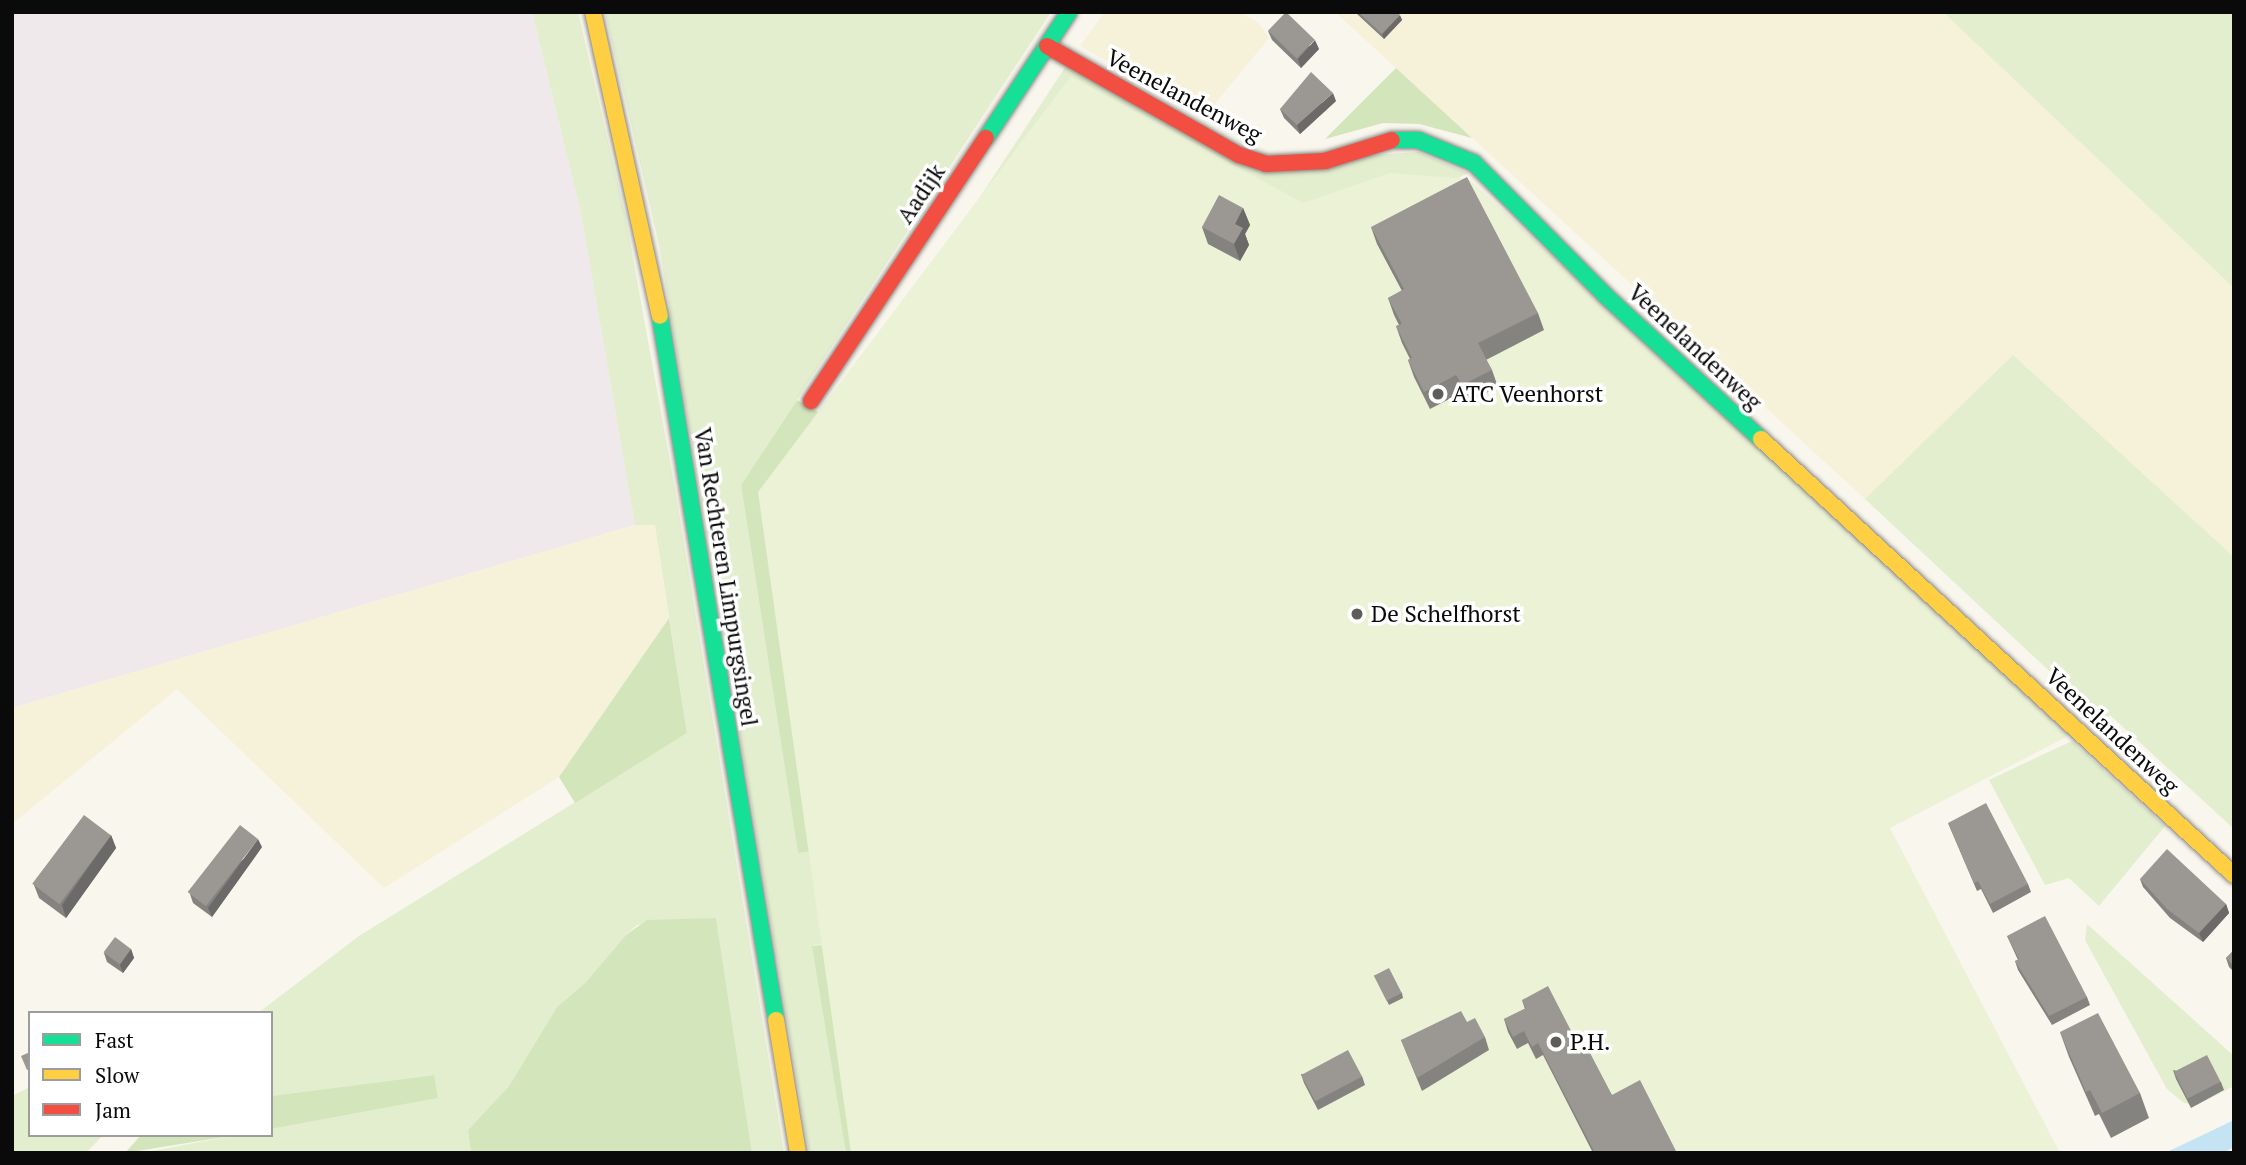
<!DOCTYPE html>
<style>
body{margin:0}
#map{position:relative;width:2246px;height:1165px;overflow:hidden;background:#f9f6ed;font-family:"PT Serif",serif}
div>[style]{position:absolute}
.industrial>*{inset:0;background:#f0e9eb}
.farmland>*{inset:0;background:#f6f2d9}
.green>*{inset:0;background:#e2eecd}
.forest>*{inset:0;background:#d3e6bb}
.pitch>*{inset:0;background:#ecf2d6}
.water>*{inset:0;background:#c4e4f3}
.roads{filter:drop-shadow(0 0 2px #888783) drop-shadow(0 0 2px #888783)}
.fast>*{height:16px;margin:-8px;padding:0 8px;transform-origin:8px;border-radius:8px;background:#16e098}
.slow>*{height:16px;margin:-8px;padding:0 8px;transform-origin:8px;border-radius:8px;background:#ffcf43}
.jam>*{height:16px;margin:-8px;padding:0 8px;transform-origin:8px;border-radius:8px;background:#f24e42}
.wall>*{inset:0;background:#85837f}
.shaded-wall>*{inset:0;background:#6c6a68}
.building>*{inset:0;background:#9b9894;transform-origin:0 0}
.dots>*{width:19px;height:19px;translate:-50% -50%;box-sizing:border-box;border:4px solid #fff;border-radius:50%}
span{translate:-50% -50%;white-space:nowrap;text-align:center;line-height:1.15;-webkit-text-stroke:7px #fff;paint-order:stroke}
.street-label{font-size:23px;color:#0a0a0a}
.poi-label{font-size:23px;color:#0a0a0a}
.left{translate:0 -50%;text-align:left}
.frame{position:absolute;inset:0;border:14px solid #0a0a0a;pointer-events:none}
.legend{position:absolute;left:28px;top:1011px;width:245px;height:126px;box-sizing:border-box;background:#fff;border:2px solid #9d9d9d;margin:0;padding:9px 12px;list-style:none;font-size:21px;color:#0a0a0a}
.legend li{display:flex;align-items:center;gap:14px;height:35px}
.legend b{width:35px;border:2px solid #9d9d9d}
</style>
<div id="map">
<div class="industrial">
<i style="clip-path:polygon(12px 12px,532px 12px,581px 213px,635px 525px,12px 708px)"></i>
</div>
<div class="farmland">
<i style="clip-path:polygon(1105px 12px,1239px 12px,1259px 23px,1269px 38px,1205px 116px,1080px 46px)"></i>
<i style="clip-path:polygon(1335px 12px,1943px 12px,2234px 288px,2234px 557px,2013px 355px,1865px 499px)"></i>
<i style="clip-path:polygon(655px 524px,669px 618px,559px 777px,384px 888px,177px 689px,12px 824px,12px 708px,635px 525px)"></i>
</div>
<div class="green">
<i style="clip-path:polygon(532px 12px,578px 12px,625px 214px,675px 489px,784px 1153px,752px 1153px,716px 918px,637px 925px,626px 935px,585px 983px,557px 1007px,509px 1086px,468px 1130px,471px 1153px,141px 1153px,237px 1135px,271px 1135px,271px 1129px,438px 1098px,433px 1075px,271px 1096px,271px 1013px,258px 1013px,359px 936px,687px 733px,655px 525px,635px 525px,581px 213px)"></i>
<i style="clip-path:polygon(605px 12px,1051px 12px,741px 485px,798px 853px,832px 849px,838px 943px,813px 945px,846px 1153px,809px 1153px,659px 245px)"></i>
<i style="clip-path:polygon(1943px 12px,2234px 12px,2234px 288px)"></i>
<i style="clip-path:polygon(1068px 63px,1245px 164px,1418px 152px,1468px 173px,1290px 263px,963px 223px)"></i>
<i style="clip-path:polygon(2013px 355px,2234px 557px,2234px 829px,2110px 715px,2104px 722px,1865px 499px)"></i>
<i style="clip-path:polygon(2072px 741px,2165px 826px,2099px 906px,2069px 878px,2045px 885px,1989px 780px)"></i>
<i style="clip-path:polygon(2087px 924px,2234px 1056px,2234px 1086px,2197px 1105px,2184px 1103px,2167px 1089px,2085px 940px)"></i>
<i style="clip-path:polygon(30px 1087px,30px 1135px,103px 1135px,86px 1153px,12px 1153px,12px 1096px)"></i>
</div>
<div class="forest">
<i style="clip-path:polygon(1396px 68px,1472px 138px,1419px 124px,1383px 123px,1325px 139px)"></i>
<i style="clip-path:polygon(797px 400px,834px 421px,832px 849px,798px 853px,741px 485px)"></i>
<i style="clip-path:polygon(669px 618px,687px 733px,575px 803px,559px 777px)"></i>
<i style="clip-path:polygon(716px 918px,752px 1153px,471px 1153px,468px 1130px,509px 1086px,557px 1007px,585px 983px,626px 935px,647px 920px)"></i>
<i style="clip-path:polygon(838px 943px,897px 1153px,846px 1153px,812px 946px)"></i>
<i style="clip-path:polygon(434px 1075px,438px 1098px,271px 1129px,271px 1096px)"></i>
<i style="clip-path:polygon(141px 1135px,237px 1135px,125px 1153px)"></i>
</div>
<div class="pitch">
<i style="clip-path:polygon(1071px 76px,1303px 203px,1390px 173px,1469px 179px,2070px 735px,1890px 828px,2060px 1153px,851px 1153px,758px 492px)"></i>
</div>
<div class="water">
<i style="clip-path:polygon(2234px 1120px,2234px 1147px,2223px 1153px,2165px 1153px)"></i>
</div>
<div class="roads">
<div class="fast">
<i style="left:986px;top:138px;width:151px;rotate:-56.6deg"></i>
<i style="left:1392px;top:140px;width:26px"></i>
<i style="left:1418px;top:140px;width:61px;rotate:22.3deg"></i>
<i style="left:1474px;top:163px;width:187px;rotate:45.2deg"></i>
<i style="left:1606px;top:296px;width:211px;rotate:42.7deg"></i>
<i style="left:660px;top:316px;width:713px;rotate:80.64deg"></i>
</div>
<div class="slow">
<i style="left:593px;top:12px;width:311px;rotate:77.6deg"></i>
<i style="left:1761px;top:439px;width:643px;rotate:42.67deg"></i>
<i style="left:776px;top:1020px;width:135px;rotate:80.6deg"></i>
</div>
<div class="jam">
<i style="left:1047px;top:46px;width:221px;rotate:29.6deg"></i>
<i style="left:1239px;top:155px;width:28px;rotate:18deg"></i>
<i style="left:1266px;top:164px;width:59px;rotate:-2.9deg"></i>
<i style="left:1325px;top:161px;width:70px;rotate:-17.4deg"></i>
<i style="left:811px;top:401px;width:316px;rotate:-56.4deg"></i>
</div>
</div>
<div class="wall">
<i style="clip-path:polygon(1357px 12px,1397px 12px,1402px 20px,1384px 39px,1357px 14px)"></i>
<i style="clip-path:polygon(1268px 31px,1319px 49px,1301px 68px,1272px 40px)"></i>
<i style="clip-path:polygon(1336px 101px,1300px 134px,1284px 118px,1280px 109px)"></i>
<i style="clip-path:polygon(1243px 208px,1250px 225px,1245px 234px,1249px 245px,1240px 261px,1208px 244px,1202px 227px)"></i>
<i style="clip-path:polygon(1371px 227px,1538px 313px,1544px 330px,1486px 360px,1492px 370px,1498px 387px,1468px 402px,1463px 392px,1430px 409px,1414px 377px,1408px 360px,1410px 359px,1402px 343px,1396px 326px,1399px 325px,1394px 315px,1388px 298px,1402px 291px,1377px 244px)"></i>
<i style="clip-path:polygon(1948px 823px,2028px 884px,2031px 892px,1993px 913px,1981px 889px,1977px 891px)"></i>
<i style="clip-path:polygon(111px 835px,116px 848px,66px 918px,39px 898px,34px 885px)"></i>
<i style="clip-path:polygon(262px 847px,212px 917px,193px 903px,190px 894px)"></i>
<i style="clip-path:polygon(2140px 879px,2226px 904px,2229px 913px,2203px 942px,2170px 918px,2143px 887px)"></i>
<i style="clip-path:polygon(2007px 936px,2087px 997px,2090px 1005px,2052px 1025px,2018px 970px,2015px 961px,2018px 960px)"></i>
<i style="clip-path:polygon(131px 949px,134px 958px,123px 973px,107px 962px,104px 953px)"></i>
<i style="clip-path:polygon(2234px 950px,2234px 972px,2229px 967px,2226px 958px)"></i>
<i style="clip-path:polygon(1374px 975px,1402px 993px,1403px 998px,1389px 1005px)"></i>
<i style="clip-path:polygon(1522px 1000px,1583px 1054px,1612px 1095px,1677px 1153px,1593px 1153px,1543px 1055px,1536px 1059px,1528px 1043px,1517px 1049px,1508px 1032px,1504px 1019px,1525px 1009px)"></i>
<i style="clip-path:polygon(1467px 1022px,1485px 1037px,1489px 1050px,1422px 1091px,1401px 1040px)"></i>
<i style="clip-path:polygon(2060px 1032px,2140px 1093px,2149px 1118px,2111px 1138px,2099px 1114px,2095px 1116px,2069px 1057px)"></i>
<i style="clip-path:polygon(2173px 1070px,2221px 1082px,2224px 1090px,2191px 1108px,2176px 1079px)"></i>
<i style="clip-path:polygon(1301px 1074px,1362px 1076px,1365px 1085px,1318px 1110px,1304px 1083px)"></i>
</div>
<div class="shaded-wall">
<i style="clip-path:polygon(1400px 15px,1402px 20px,1384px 39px,1382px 34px)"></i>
<i style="clip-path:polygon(1315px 40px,1319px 49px,1301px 68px,1298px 59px)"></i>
<i style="clip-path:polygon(1333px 93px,1336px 101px,1300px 134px,1297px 125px)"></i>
<i style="clip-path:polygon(1243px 208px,1250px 225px,1245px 234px,1249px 245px,1240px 261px,1234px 244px,1235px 224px)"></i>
<i style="clip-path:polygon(111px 835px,116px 848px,66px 918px,62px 905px)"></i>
<i style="clip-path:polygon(258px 839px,262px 847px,212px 917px,208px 908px)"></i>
<i style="clip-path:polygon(2226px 904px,2229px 913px,2203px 942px,2199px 933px)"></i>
<i style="clip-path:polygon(131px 949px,134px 958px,123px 973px,120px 965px)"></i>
</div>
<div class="building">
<i style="left:1286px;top:12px;width:40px;height:26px;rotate:44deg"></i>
<i style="clip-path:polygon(1358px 12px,1397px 12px,1400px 15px,1382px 34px)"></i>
<i style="clip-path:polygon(1311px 72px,1333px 93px,1297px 125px,1280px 109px)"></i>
<i style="clip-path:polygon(1467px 177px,1538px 313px,1478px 343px,1492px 370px,1462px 385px,1456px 375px,1424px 392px,1408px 360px,1412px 358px,1396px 326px,1402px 324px,1388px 298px,1404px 289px,1371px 227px)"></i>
<i style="clip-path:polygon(1219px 195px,1243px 208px,1235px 224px,1243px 228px,1234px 244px,1202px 227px)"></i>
<i style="clip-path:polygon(1986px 803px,2028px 884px,1990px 904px,1978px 881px,1974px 883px,1948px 823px)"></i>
<i style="left:84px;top:815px;width:34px;height:86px;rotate:37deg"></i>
<i style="left:240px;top:825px;width:23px;height:85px;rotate:38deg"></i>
<i style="clip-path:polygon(2167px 849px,2226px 904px,2199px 933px,2167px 909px,2140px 879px)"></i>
<i style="clip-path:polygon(2045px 916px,2087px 997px,2049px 1016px,2015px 961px,2019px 959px,2007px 936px)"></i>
<i style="left:115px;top:937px;width:20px;height:19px;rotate:37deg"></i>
<i style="clip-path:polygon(2234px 950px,2234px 966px,2226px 958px)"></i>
<i style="left:1389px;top:968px;width:28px;height:17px;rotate:63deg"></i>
<i style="clip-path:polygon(1548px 986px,1583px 1054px,1589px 1051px,1612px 1095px,1640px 1080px,1677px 1153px,1595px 1153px,1538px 1043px,1532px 1047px,1524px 1031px,1513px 1037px,1504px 1019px,1526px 1008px,1522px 1000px)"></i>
<i style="clip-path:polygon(1461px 1011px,1467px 1022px,1475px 1018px,1485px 1037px,1417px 1078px,1401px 1040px)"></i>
<i style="clip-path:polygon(2098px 1013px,2140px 1093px,2102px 1113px,2090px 1090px,2086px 1092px,2060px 1032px)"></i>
<i style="left:1348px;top:1050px;width:30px;height:53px;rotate:62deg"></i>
<i style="clip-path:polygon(30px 1052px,30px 1069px,27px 1070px,21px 1056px)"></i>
<i style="left:2207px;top:1055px;width:30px;height:37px;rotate:63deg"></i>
</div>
<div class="dots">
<i style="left:1438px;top:394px;background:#5e5d59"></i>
<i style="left:1357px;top:614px;background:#5e5d59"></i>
<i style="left:1556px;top:1042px;background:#5e5d59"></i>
</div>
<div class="street-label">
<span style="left:1184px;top:96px;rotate:28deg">Veenelandenweg</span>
<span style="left:921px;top:194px;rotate:-56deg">Aadijk</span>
<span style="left:1695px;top:347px;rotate:43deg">Veenelandenweg</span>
<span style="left:726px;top:577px;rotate:81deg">Van Rechteren Limpurgsingel</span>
<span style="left:2112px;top:731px;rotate:43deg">Veenelandenweg</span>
</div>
<div class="poi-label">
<span class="left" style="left:1452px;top:394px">ATC Veenhorst</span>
<span class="left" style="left:1371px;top:614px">De Schelfhorst</span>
<span class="left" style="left:1570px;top:1042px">P.H.</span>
</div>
<div class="frame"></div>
<ul class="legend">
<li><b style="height:9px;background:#16e098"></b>Fast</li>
<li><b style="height:9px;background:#ffcf43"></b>Slow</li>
<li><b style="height:9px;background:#f24e42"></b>Jam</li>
</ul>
</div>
